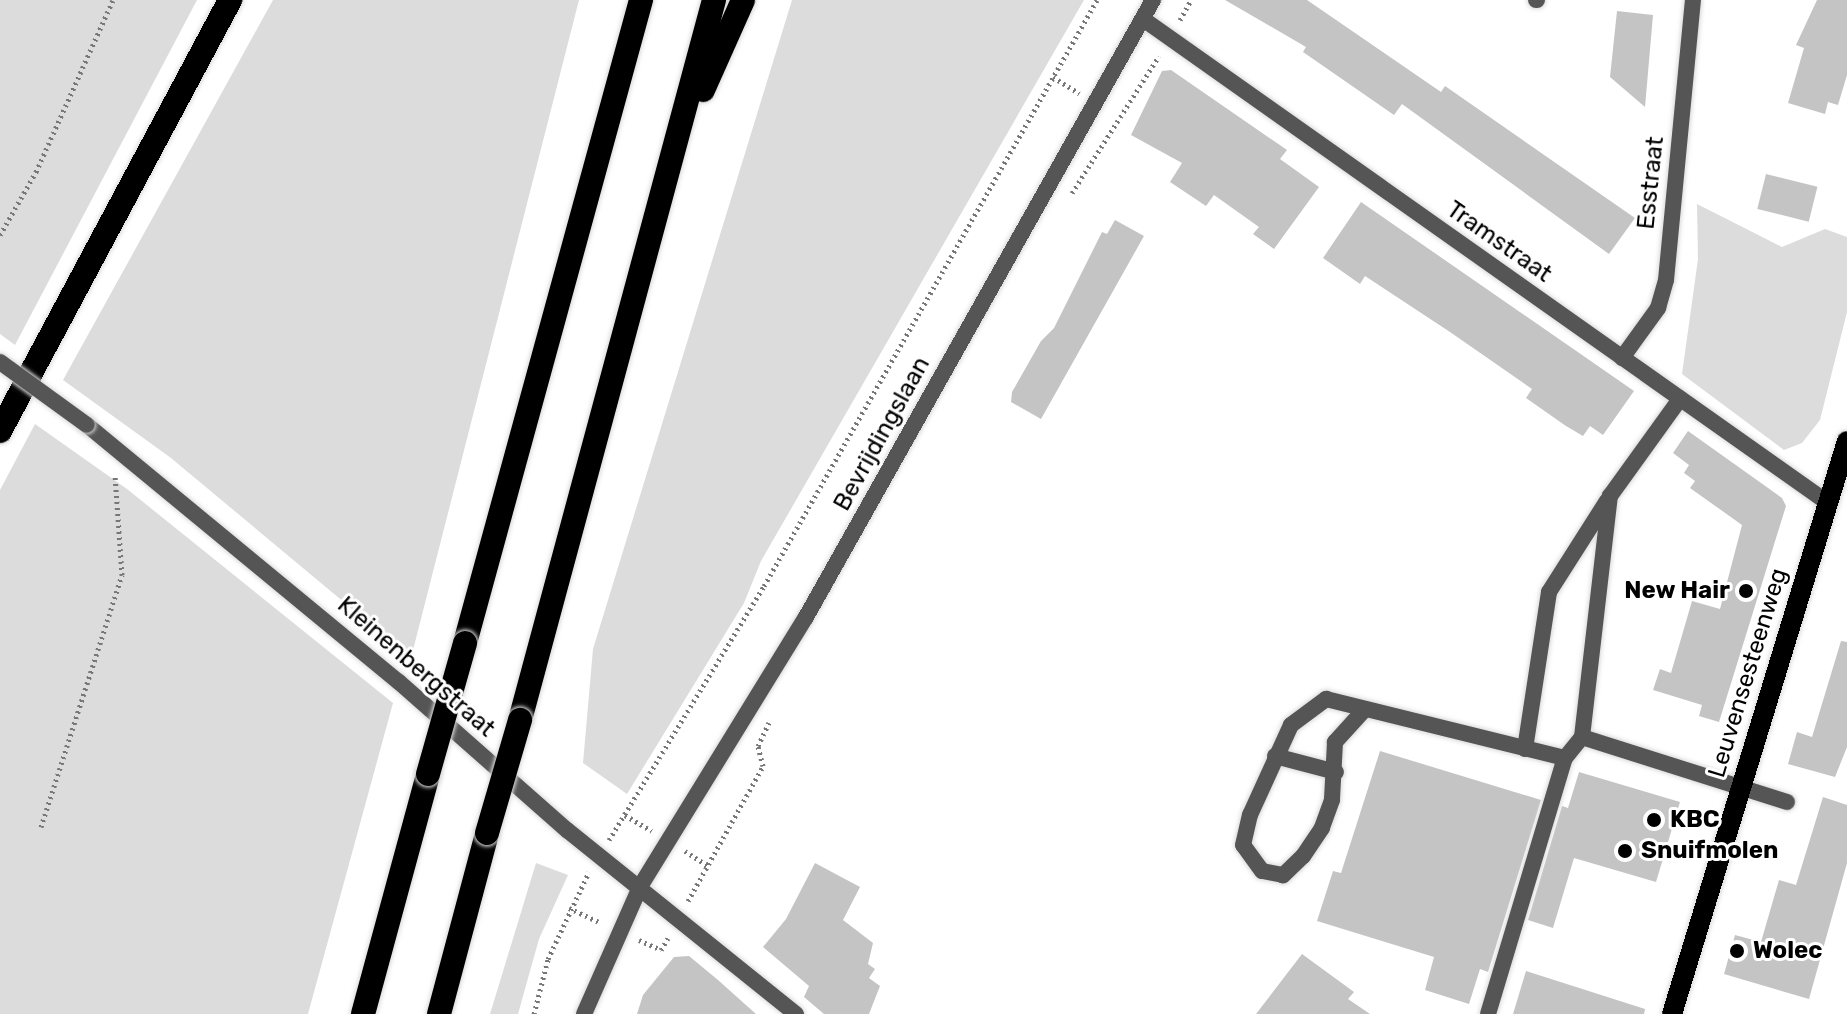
<!DOCTYPE html>
<style>
body{margin:0}
#map{position:relative;width:1847px;height:1014px;overflow:hidden;background:#fff;font-family:Rubik,sans-serif}
div>[style]{position:absolute}
.green>*{inset:0;background:#dcdcdc}
.building>*{inset:0;background:#c4c4c4;transform-origin:0 0}
.path>*{height:5px;margin-top:-2.5px;transform-origin:0;background:repeating-linear-gradient(90deg,#777 0 2px,transparent 0 6px)}
.roads{filter:drop-shadow(0 0 2px #dbdbdb) drop-shadow(0 0 2px #dbdbdb)}
.service>*{height:16px;margin:-8px;padding:0 8px;transform-origin:8px;border-radius:8px;background:#555}
.minor>*{height:16px;margin:-8px;padding:0 8px;transform-origin:8px;border-radius:8px;background:#555}
.tertiary>*{height:16px;margin:-8px;padding:0 8px;transform-origin:8px;border-radius:8px;background:#555}
.primary>*{height:20px;margin:-10px;padding:0 10px;transform-origin:10px;border-radius:10px;background:#000}
.motorway>*{height:24px;margin:-12px;padding:0 12px;transform-origin:12px;border-radius:12px;background:#000}
.bridges{filter:drop-shadow(0 0 2px #dbdbdb) drop-shadow(0 0 2px #dbdbdb)}
.minor-bridge>*{height:16px;margin:-8px;padding:0 8px;transform-origin:8px;border-radius:8px;background:#555}
.motorway-bridge>*{height:24px;margin:-12px;padding:0 12px;transform-origin:12px;border-radius:12px;background:#000}
.dots>*{width:22px;height:22px;translate:-50% -50%;box-sizing:border-box;border:4px solid #fff;border-radius:50%}
span{translate:-50% -50%;white-space:nowrap;text-align:center;line-height:1.15;-webkit-text-stroke:6px #fff;paint-order:stroke}
.street-label{font-size:24px;color:#000}
.poi-label{font-size:24px;color:#000;font-weight:700}
.right{translate:-100% -50%;text-align:right}
.left{translate:0 -50%;text-align:left}
</style>
<div id="map">
<div class="green">
<i style="clip-path:polygon(0 0,197px 0,15px 345px,0 334px)"></i>
<i style="clip-path:polygon(273px 0,579px 0,411px 658px,171px 458px,63px 380px)"></i>
<i style="clip-path:polygon(792px 0,1084px 0,761px 561px,744px 603px,627px 794px,583px 763px,593px 649px)"></i>
<i style="clip-path:polygon(1697px 204px,1782px 247px,1825px 229px,1847px 237px,1847px 312px,1820px 420px,1802px 443px,1784px 450px,1682px 374px,1698px 259px)"></i>
<i style="clip-path:polygon(35px 424px,127px 489px,393px 703px,308px 1014px,0 1014px,0 490px)"></i>
<i style="clip-path:polygon(536px 863px,568px 875px,539px 939px,518px 1014px,490px 1014px)"></i>
</div>
<div class="building">
<i style="clip-path:polygon(1225px 0,1307px 0,1441px 92px,1445px 86px,1635px 218px,1609px 254px,1402px 104px,1394px 115px,1303px 52px,1306px 47px)"></i>
<i style="clip-path:polygon(1817px 0,1847px 0,1847px 75px,1838px 105px,1828px 102px,1825px 114px,1788px 103px,1804px 48px,1796px 45px)"></i>
<i style="clip-path:polygon(1617px 11px,1653px 15px,1645px 107px,1610px 77px)"></i>
<i style="clip-path:polygon(1171px 70px,1287px 150px,1280px 159px,1319px 187px,1274px 249px,1253px 234px,1259px 227px,1214px 195px,1206px 206px,1170px 182px,1182px 163px,1131px 135px,1162px 71px)"></i>
<i style="left:1766px;top:174px;width:53px;height:36px;rotate:14deg"></i>
<i style="clip-path:polygon(1361px 202px,1634px 391px,1603px 435px,1590px 426px,1583px 436px,1566px 426px,1526px 398px,1532px 389px,1450px 332px,1365px 276px,1360px 284px,1323px 258px)"></i>
<i style="clip-path:polygon(1115px 220px,1144px 236px,1041px 419px,1011px 402px,1012px 392px,1041px 341px,1054px 328px,1102px 232px,1107px 234px)"></i>
<i style="clip-path:polygon(1688px 431px,1782px 498px,1786px 506px,1719px 722px,1699px 716px,1702px 705px,1653px 690px,1660px 669px,1671px 673px,1692px 601px,1720px 609px,1742px 525px,1690px 488px,1695px 481px,1684px 473px,1689px 465px,1673px 453px)"></i>
<i style="clip-path:polygon(1841px 641px,1847px 642px,1847px 747px,1835px 777px,1788px 764px,1797px 732px,1812px 737px)"></i>
<i style="clip-path:polygon(1380px 751px,1541px 800px,1488px 972px,1480px 969px,1469px 1004px,1425px 990px,1434px 957px,1317px 921px,1333px 871px,1341px 873px)"></i>
<i style="clip-path:polygon(1579px 772px,1680px 802px,1656px 882px,1574px 858px,1553px 928px,1528px 920px,1562px 806px,1568px 808px)"></i>
<i style="clip-path:polygon(1823px 797px,1847px 805px,1847px 863px,1809px 999px,1724px 974px,1735px 935px,1761px 942px,1779px 880px,1796px 885px)"></i>
<i style="clip-path:polygon(815px 863px,860px 887px,843px 920px,873px 943px,868px 964px,875px 969px,869px 978px,880px 986px,869px 1014px,824px 1014px,804px 997px,809px 986px,763px 947px,786px 919px)"></i>
<i style="clip-path:polygon(1302px 954px,1354px 992px,1348px 999px,1370px 1014px,1256px 1014px)"></i>
<i style="clip-path:polygon(689px 956px,718px 980px,756px 1014px,637px 1014px,643px 995px,674px 957px)"></i>
<i style="clip-path:polygon(1526px 971px,1645px 1009px,1644px 1014px,1513px 1014px)"></i>
</div>
<div class="path">
<i style="left:1180px;top:20px;width:23px;rotate:-61deg"></i>
<i style="left:1053px;top:77px;width:31px;rotate:32deg"></i>
<i style="left:1072px;top:193px;width:162px;rotate:-57.6deg"></i>
<i style="left:0;top:235px;width:73px;rotate:-60.3deg"></i>
<i style="left:36px;top:172px;width:188px;rotate:-65.9deg"></i>
<i style="left:625px;top:815px;width:31px;rotate:31deg"></i>
<i style="left:41px;top:827px;width:265px;rotate:-72.2deg"></i>
<i style="left:122px;top:575px;width:100px;rotate:-94deg"></i>
<i style="left:609px;top:840px;width:298px;rotate:-58.6deg"></i>
<i style="left:764px;top:586px;width:674px;rotate:-60.39deg"></i>
<i style="left:685px;top:851px;width:27px;rotate:33deg"></i>
<i style="left:688px;top:901px;width:154px;rotate:-60.9deg"></i>
<i style="left:763px;top:766px;width:21px;rotate:-104deg"></i>
<i style="left:758px;top:746px;width:26px;rotate:-65deg"></i>
<i style="left:569px;top:908px;width:35px;rotate:25deg"></i>
<i style="left:639px;top:940px;width:24px;rotate:24deg"></i>
<i style="left:661px;top:950px;width:14px;rotate:-60deg"></i>
<i style="left:534px;top:1014px;width:57px;rotate:-75.7deg"></i>
<i style="left:548px;top:959px;width:96px;rotate:-64.8deg"></i>
</div>
<div class="roads">
<div class="service">
<i style="left:1365px;top:709px;width:45px;rotate:132.3deg"></i>
<i style="left:1335px;top:742px;width:58px;rotate:93deg"></i>
<i style="left:1332px;top:800px;width:30px;rotate:110deg"></i>
<i style="left:1322px;top:828px;width:34px;rotate:124deg"></i>
<i style="left:1303px;top:856px;width:28px;rotate:136deg"></i>
<i style="left:1283px;top:875px;width:21px;rotate:-169deg"></i>
<i style="left:1262px;top:871px;width:32px;rotate:-126deg"></i>
<i style="left:1243px;top:845px;width:31px;rotate:-77deg"></i>
<i style="left:1250px;top:815px;width:99px;rotate:-65.5deg"></i>
<i style="left:1291px;top:725px;width:44px;rotate:-36.6deg"></i>
<i style="left:1326px;top:699px;width:246px;rotate:13.9deg"></i>
<i style="left:1582px;top:737px;width:215px;rotate:17.6deg"></i>
<i style="left:1525px;top:749px;width:159px;rotate:-81.3deg"></i>
<i style="left:1549px;top:592px;width:108px;rotate:-57.5deg"></i>
<i style="left:1275px;top:756px;width:63px;rotate:14.7deg"></i>
<i style="left:1488px;top:1014px;width:267px;rotate:-73.3deg"></i>
<i style="left:1565px;top:758px;width:27px;rotate:-51deg"></i>
<i style="left:1582px;top:737px;width:243px;rotate:-83.4deg"></i>
<i style="left:1610px;top:496px;width:120px;rotate:-54.2deg"></i>
</div>
<div class="minor">
<i style="left:1536px;top:0;width:1px"></i>
<i style="left:1143px;top:19px;width:839px;rotate:35.24deg"></i>
<i style="left:1622px;top:358px;width:62px;rotate:-54.2deg"></i>
<i style="left:1658px;top:308px;width:29px;rotate:-74deg"></i>
<i style="left:1666px;top:280px;width:281px;rotate:-84.5deg"></i>
<i style="left:87px;top:425px;width:404px;rotate:39.5deg"></i>
<i style="left:399px;top:682px;width:224px;rotate:41.4deg"></i>
<i style="left:567px;top:830px;width:294px;rotate:38.8deg"></i>
</div>
<div class="tertiary">
<i style="left:584px;top:1014px;width:141px;rotate:-66.2deg"></i>
<i style="left:641px;top:885px;width:315px;rotate:-58.4deg"></i>
<i style="left:806px;top:617px;width:708px;rotate:-60.65deg"></i>
</div>
<div class="primary">
<i style="left:1672px;top:1014px;width:599px;rotate:-73.02deg"></i>
</div>
<div class="motorway">
<i style="left:703px;top:90px;width:98px;rotate:-66deg"></i>
<i style="left:0;top:431px;width:489px;rotate:-61.9deg"></i>
<i style="left:465px;top:643px;width:667px;rotate:-74.69deg"></i>
<i style="left:520px;top:720px;width:746px;rotate:-74.92deg"></i>
<i style="left:363px;top:1014px;width:249px;rotate:-74.8deg"></i>
<i style="left:439px;top:1014px;width:187px;rotate:-75.1deg"></i>
</div>
</div>
<div class="bridges">
<div class="minor-bridge">
<i style="left:0;top:362px;width:107px;rotate:35.9deg"></i>
</div>
<div class="motorway-bridge">
<i style="left:428px;top:774px;width:136px;rotate:-74.2deg"></i>
<i style="left:487px;top:833px;width:118px;rotate:-73.7deg"></i>
</div>
</div>
<div class="dots">
<i style="left:1746px;top:591px;background:#000"></i>
<i style="left:1654px;top:820px;background:#000"></i>
<i style="left:1625px;top:851px;background:#000"></i>
<i style="left:1737px;top:951px;background:#000"></i>
</div>
<div class="street-label">
<span style="left:1651px;top:183px;rotate:-84deg">Esstraat</span>
<span style="left:1499px;top:242px;rotate:35deg">Tramstraat</span>
<span style="left:882px;top:434px;rotate:-61deg">Bevrijdingslaan</span>
<span style="left:416px;top:667px;rotate:41deg">Kleinenbergstraat</span>
<span style="left:1748px;top:673px;rotate:-73deg">Leuvensesteenweg</span>
</div>
<div class="poi-label">
<span class="right" style="left:1730px;top:591px">New Hair</span>
<span class="left" style="left:1670px;top:820px">KBC</span>
<span class="left" style="left:1641px;top:851px">Snuifmolen</span>
<span class="left" style="left:1753px;top:951px">Wolec</span>
</div>
</div>
